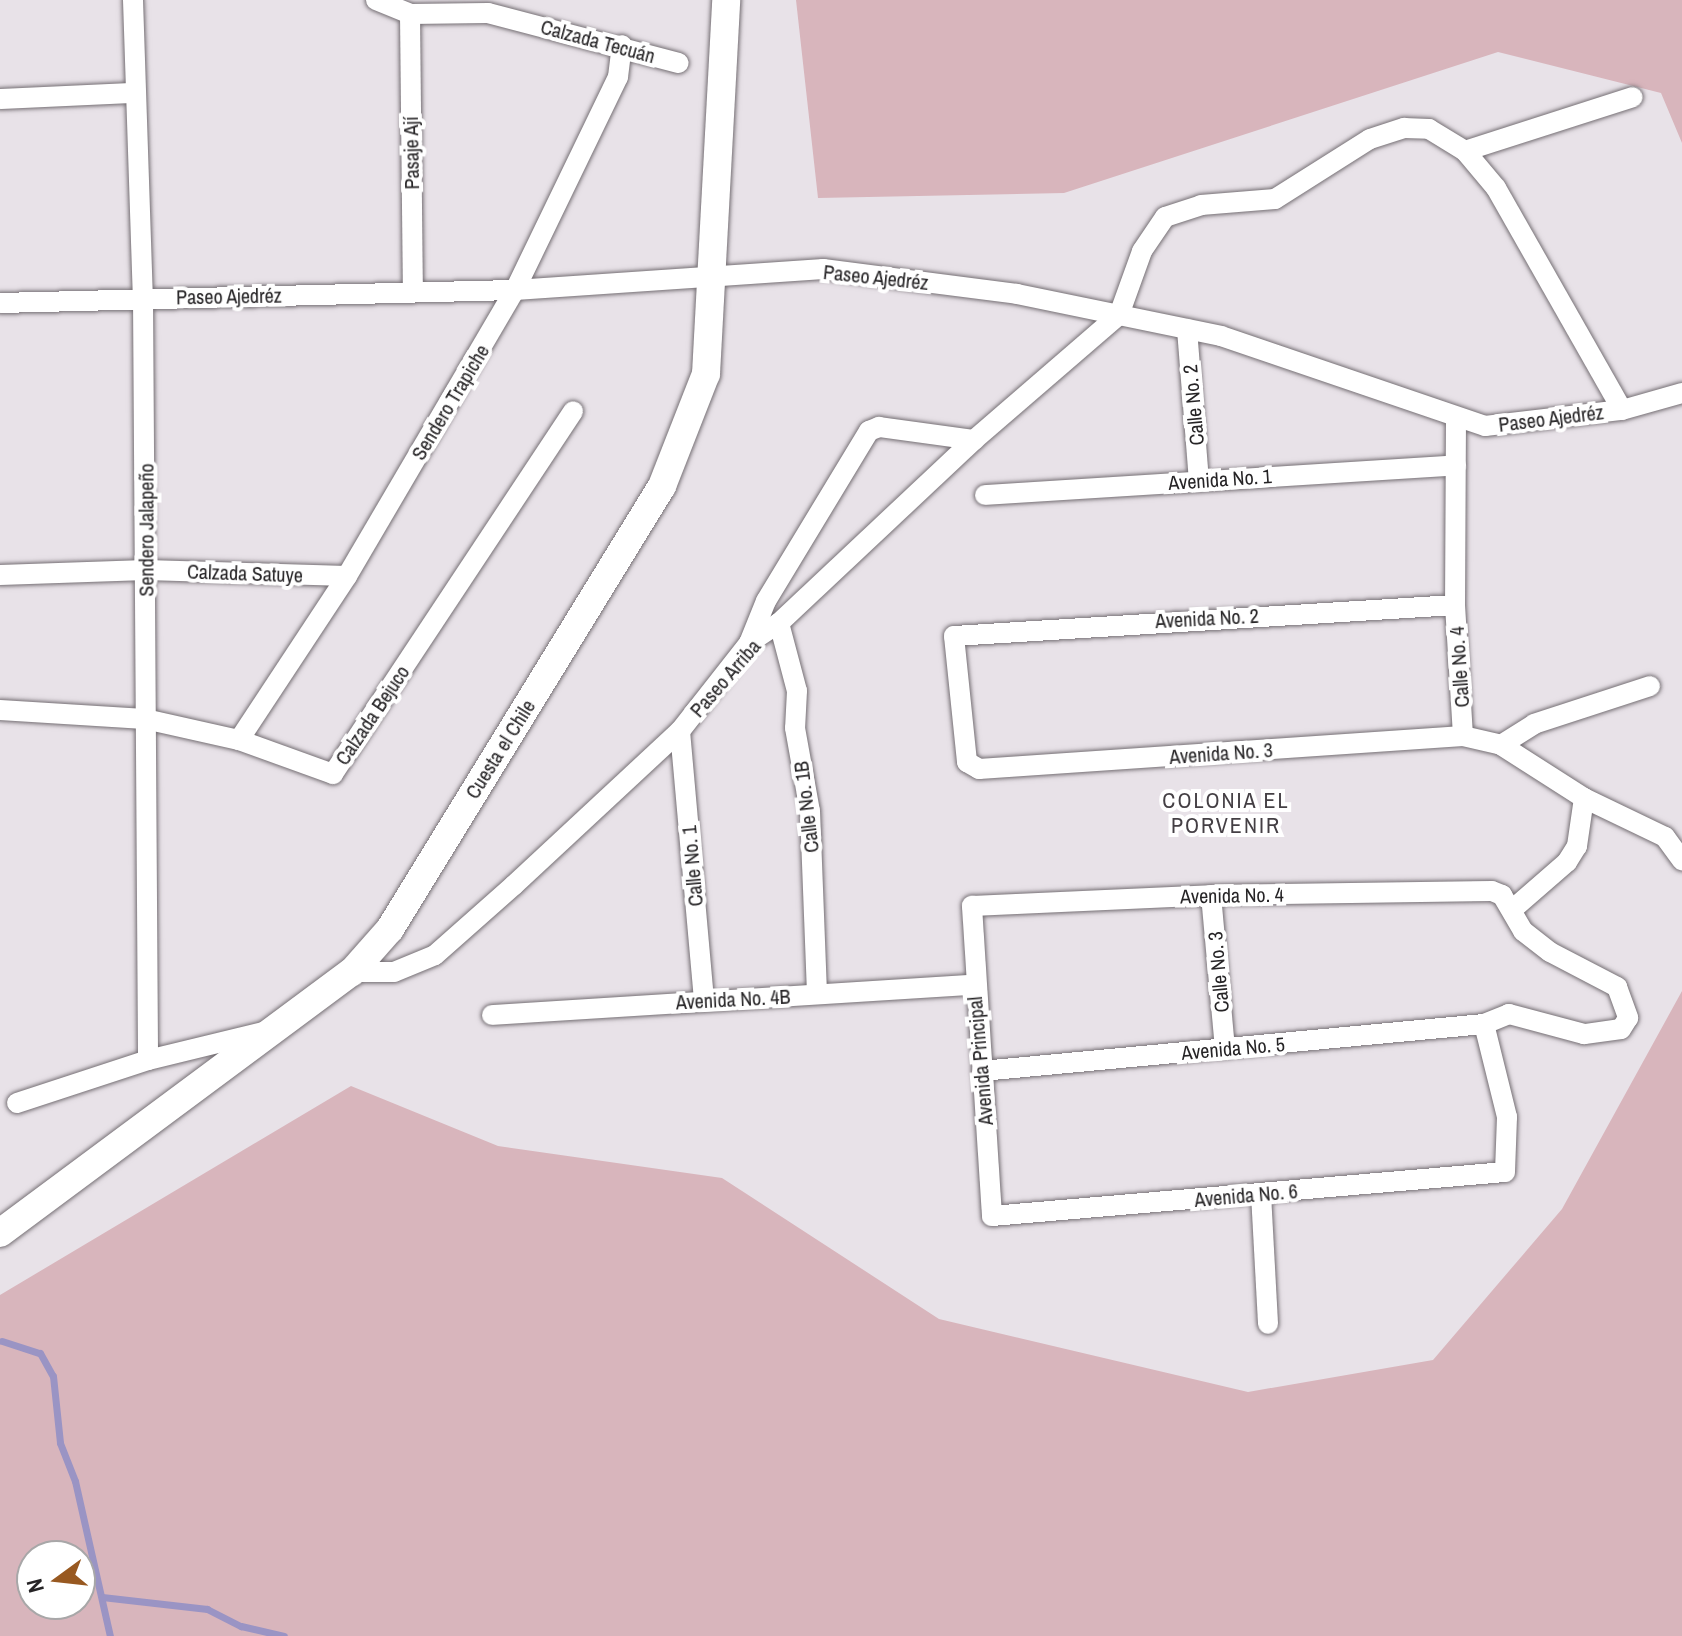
<!DOCTYPE html>
<meta charset="utf-8">
<style>
body{margin:0}
#map{position:relative;width:1682px;height:1636px;overflow:hidden;background:#e8e2e8;font-family:"Archivo Narrow",sans-serif}
div>[style]{position:absolute}
.green>*{inset:0;background:#d8b5bc}
.stream>*{height:7px;margin:-3.5px;padding:0 3.5px;transform-origin:3.5px;border-radius:3.5px;background:#9a94c4}
.roads{filter:drop-shadow(0 0 2px #756f74) drop-shadow(0 0 2px #756f74)}
.street>*{height:20px;margin:-10px;padding:0 10px;transform-origin:10px;border-radius:10px;background:#fff}
.secondary>*{height:28px;margin:-14px;padding:0 14px;transform-origin:14px;border-radius:14px;background:#fff}
span{translate:-50% -50%;white-space:nowrap;text-align:center;line-height:1.15;-webkit-text-stroke:8px #fff;paint-order:stroke}
.street-label{font-size:20px;color:#262426}
.neighbourhood-label{font-size:22px;color:#443f44;letter-spacing:2px}
.north{position:absolute;left:16px;top:1540px;width:80px;height:80px;box-sizing:border-box;background:#fff;border:2px solid #a8a7a8;border-radius:50%;rotate:255deg;font-size:22px;font-weight:700;line-height:32px;text-align:center;color:#262426}
.north::after{content:'';display:block;margin:auto;width:28px;height:36px;background:#985921;clip-path:polygon(50% 0,100% 100%,50% 72%,0 100%)}
</style>
<div id="map">
<div class="green">
<i style="clip-path:polygon(796px 0,1682px 0,1682px 143px,1661px 93px,1498px 52px,1064px 193px,818px 198px)"></i>
<i style="clip-path:polygon(evenodd,1682px 991px,1682px 1636px,0 1636px,0 1295px,351px 1086px,498px 1146px,722px 1178px,939px 1319px,1248px 1392px,1433px 1360px,1562px 1209px,1682px 991px,80px 1556px,80px 1604px,32px 1604px,32px 1556px,80px 1556px)"></i>
</div>
<div class="stream">
<i style="left:2px;top:1341px;width:40px;rotate:18deg"></i>
<i style="left:40px;top:1353px;width:26px;rotate:61deg"></i>
<i style="left:53px;top:1376px;width:67px;rotate:84deg"></i>
<i style="left:60px;top:1443px;width:41px;rotate:68.5deg"></i>
<i style="left:75px;top:1481px;width:159px;rotate:77.3deg"></i>
<i style="left:102px;top:1597px;width:106px;rotate:6.5deg"></i>
<i style="left:207px;top:1609px;width:38px;rotate:27deg"></i>
<i style="left:241px;top:1626px;width:44px;rotate:13.1deg"></i>
</div>
<div class="roads">
<div class="street">
<i style="left:133px;top:0;width:298px;rotate:88.1deg"></i>
<i style="left:143px;top:298px;width:762px;rotate:89.62deg"></i>
<i style="left:376px;top:0;width:37px;rotate:22deg"></i>
<i style="left:410px;top:14px;width:78px;rotate:-0.7deg"></i>
<i style="left:488px;top:13px;width:197px;rotate:14.7deg"></i>
<i style="left:410px;top:14px;width:278px;rotate:89.4deg"></i>
<i style="left:0;top:99px;width:132px;rotate:-2.6deg"></i>
<i style="left:1465px;top:151px;width:176px;rotate:-17.8deg"></i>
<i style="left:0;top:303px;width:515px;rotate:-1.45deg"></i>
<i style="left:515px;top:290px;width:309px;rotate:-3.9deg"></i>
<i style="left:823px;top:269px;width:196px;rotate:7.3deg"></i>
<i style="left:1017px;top:294px;width:208px;rotate:11.6deg"></i>
<i style="left:1221px;top:336px;width:279px;rotate:18.8deg"></i>
<i style="left:1485px;top:426px;width:138px;rotate:-6.7deg"></i>
<i style="left:1622px;top:410px;width:62px;rotate:-15.8deg"></i>
<i style="left:1187px;top:329px;width:152px;rotate:85.5deg"></i>
<i style="left:1456px;top:418px;width:187px;rotate:90.3deg"></i>
<i style="left:1455px;top:605px;width:131px;rotate:86.5deg"></i>
<i style="left:1463px;top:736px;width:39px;rotate:13deg"></i>
<i style="left:1501px;top:745px;width:98px;rotate:32.6deg"></i>
<i style="left:1584px;top:798px;width:49px;rotate:98.3deg"></i>
<i style="left:1577px;top:846px;width:19px;rotate:122deg"></i>
<i style="left:1567px;top:862px;width:72px;rotate:139deg"></i>
<i style="left:985px;top:495px;width:472px;rotate:-3.6deg"></i>
<i style="left:0;top:575px;width:146px;rotate:-2deg"></i>
<i style="left:146px;top:570px;width:201px;rotate:1.7deg"></i>
<i style="left:1455px;top:605px;width:502px;rotate:176.46deg"></i>
<i style="left:954px;top:636px;width:127px;rotate:84.1deg"></i>
<i style="left:967px;top:762px;width:14px;rotate:30deg"></i>
<i style="left:979px;top:769px;width:485px;rotate:-3.9deg"></i>
<i style="left:779px;top:623px;width:70px;rotate:75.2deg"></i>
<i style="left:797px;top:691px;width:37px;rotate:93deg"></i>
<i style="left:795px;top:728px;width:84px;rotate:79.8deg"></i>
<i style="left:810px;top:811px;width:183px;rotate:87.8deg"></i>
<i style="left:749px;top:643px;width:45px;rotate:-68deg"></i>
<i style="left:766px;top:601px;width:199px;rotate:-58.8deg"></i>
<i style="left:869px;top:431px;width:11px;rotate:-22deg"></i>
<i style="left:879px;top:427px;width:96px;rotate:7.8deg"></i>
<i style="left:0;top:710px;width:145px;rotate:3.6deg"></i>
<i style="left:145px;top:719px;width:96px;rotate:12.6deg"></i>
<i style="left:239px;top:740px;width:100px;rotate:19.9deg"></i>
<i style="left:333px;top:774px;width:435px;rotate:-56.5deg"></i>
<i style="left:680px;top:731px;width:271px;rotate:84.9deg"></i>
<i style="left:239px;top:740px;width:196px;rotate:-56.6deg"></i>
<i style="left:347px;top:576px;width:332px;rotate:-59.6deg"></i>
<i style="left:515px;top:290px;width:237px;rotate:-64.2deg"></i>
<i style="left:618px;top:77px;width:32px;rotate:-83deg"></i>
<i style="left:1501px;top:745px;width:39px;rotate:-32deg"></i>
<i style="left:1534px;top:724px;width:122px;rotate:-18.1deg"></i>
<i style="left:1584px;top:798px;width:90px;rotate:25.7deg"></i>
<i style="left:1665px;top:837px;width:29px;rotate:54deg"></i>
<i style="left:1492px;top:891px;width:11px;rotate:22deg"></i>
<i style="left:1502px;top:895px;width:42px;rotate:59.7deg"></i>
<i style="left:1523px;top:931px;width:34px;rotate:38deg"></i>
<i style="left:1550px;top:952px;width:76px;rotate:27.6deg"></i>
<i style="left:1617px;top:987px;width:33px;rotate:70deg"></i>
<i style="left:1628px;top:1018px;width:13px;rotate:122deg"></i>
<i style="left:1621px;top:1029px;width:37px;rotate:172deg"></i>
<i style="left:1584px;top:1034px;width:78px;rotate:-165.1deg"></i>
<i style="left:1509px;top:1014px;width:27px;rotate:158deg"></i>
<i style="left:1484px;top:1024px;width:96px;rotate:76.1deg"></i>
<i style="left:1507px;top:1117px;width:55px;rotate:92.1deg"></i>
<i style="left:1505px;top:1172px;width:515px;rotate:175.1deg"></i>
<i style="left:992px;top:1216px;width:311px;rotate:-93.7deg"></i>
<i style="left:972px;top:906px;width:239px;rotate:-2.6deg"></i>
<i style="left:1211px;top:895px;width:281px;rotate:-0.8deg"></i>
<i style="left:1211px;top:895px;width:154px;rotate:84.8deg"></i>
<i style="left:352px;top:972px;width:42px"></i>
<i style="left:394px;top:972px;width:44px;rotate:-22.5deg"></i>
<i style="left:435px;top:955px;width:106px;rotate:-41.5deg"></i>
<i style="left:514px;top:885px;width:226px;rotate:-42.9deg"></i>
<i style="left:680px;top:731px;width:112px;rotate:-51.9deg"></i>
<i style="left:749px;top:643px;width:36px;rotate:-34deg"></i>
<i style="left:779px;top:623px;width:267px;rotate:-43.2deg"></i>
<i style="left:974px;top:440px;width:191px;rotate:-40.8deg"></i>
<i style="left:1119px;top:315px;width:68px;rotate:-70.2deg"></i>
<i style="left:1142px;top:251px;width:41px;rotate:-55.9deg"></i>
<i style="left:1165px;top:217px;width:38px;rotate:-18deg"></i>
<i style="left:1201px;top:205px;width:74px;rotate:-4.6deg"></i>
<i style="left:1275px;top:199px;width:112px;rotate:-32.3deg"></i>
<i style="left:1370px;top:139px;width:36px;rotate:-18deg"></i>
<i style="left:1404px;top:128px;width:25px;rotate:2deg"></i>
<i style="left:1429px;top:129px;width:42px;rotate:31.4deg"></i>
<i style="left:1465px;top:151px;width:48px;rotate:50deg"></i>
<i style="left:1496px;top:188px;width:255px;rotate:60.4deg"></i>
<i style="left:492px;top:1015px;width:483px;rotate:-3.6deg"></i>
<i style="left:982px;top:1071px;width:504px;rotate:-5.35deg"></i>
<i style="left:17px;top:1103px;width:138px;rotate:-18.2deg"></i>
<i style="left:148px;top:1060px;width:122px;rotate:-13.7deg"></i>
<i style="left:1261px;top:1194px;width:130px;rotate:86.9deg"></i>
</div>
<div class="secondary">
<i style="left:0;top:1233px;width:438px;rotate:-36.6deg"></i>
<i style="left:352px;top:972px;width:57px;rotate:-48.5deg"></i>
<i style="left:390px;top:929px;width:520px;rotate:-58.45deg"></i>
<i style="left:662px;top:486px;width:120px;rotate:-68.6deg"></i>
<i style="left:706px;top:374px;width:375px;rotate:-86.9deg"></i>
</div>
</div>
<div class="street-label">
<span style="left:598px;top:41px;rotate:15deg">Calzada Tecuán</span>
<span style="left:411px;top:153px;rotate:-91deg">Pasaje Ají</span>
<span style="left:876px;top:277px;rotate:6deg">Paseo Ajedréz</span>
<span style="left:229px;top:296px;rotate:-1deg">Paseo Ajedréz</span>
<span style="left:450px;top:402px;rotate:-59deg">Sendero Trapiche</span>
<span style="left:1193px;top:405px;rotate:-95deg">Calle No. 2</span>
<span style="left:1551px;top:418px;rotate:-7deg">Paseo Ajedréz</span>
<span style="left:1220px;top:479px;rotate:-4deg">Avenida No. 1</span>
<span style="left:146px;top:530px;rotate:-90deg">Sendero Jalapeño</span>
<span style="left:245px;top:573px;rotate:2deg">Calzada Satuye</span>
<span style="left:1207px;top:618px;rotate:-3deg">Avenida No. 2</span>
<span style="left:1459px;top:667px;rotate:-94deg">Calle No. 4</span>
<span style="left:725px;top:678px;rotate:-49deg">Paseo Arriba</span>
<span style="left:372px;top:715px;rotate:-56deg">Calzada Bejuco</span>
<span style="left:500px;top:749px;rotate:-58deg">Cuesta el Chile</span>
<span style="left:1221px;top:753px;rotate:-4deg">Avenida No. 3</span>
<span style="left:806px;top:807px;rotate:-97deg">Calle No. 1B</span>
<span style="left:692px;top:866px;rotate:-95deg">Calle No. 1</span>
<span style="left:1232px;top:895px;rotate:-1deg">Avenida No. 4</span>
<span style="left:1218px;top:972px;rotate:-95deg">Calle No. 3</span>
<span style="left:733px;top:999px;rotate:-3deg">Avenida No. 4B</span>
<span style="left:1233px;top:1048px;rotate:-5deg">Avenida No. 5</span>
<span style="left:980px;top:1061px;rotate:-95deg">Avenida Principal</span>
<span style="left:1246px;top:1195px;rotate:-5deg">Avenida No. 6</span>
</div>
<div class="neighbourhood-label">
<span style="left:1226px;top:813px">COLONIA EL<br>PORVENIR</span>
</div>
<div class="north">N</div>
</div>
